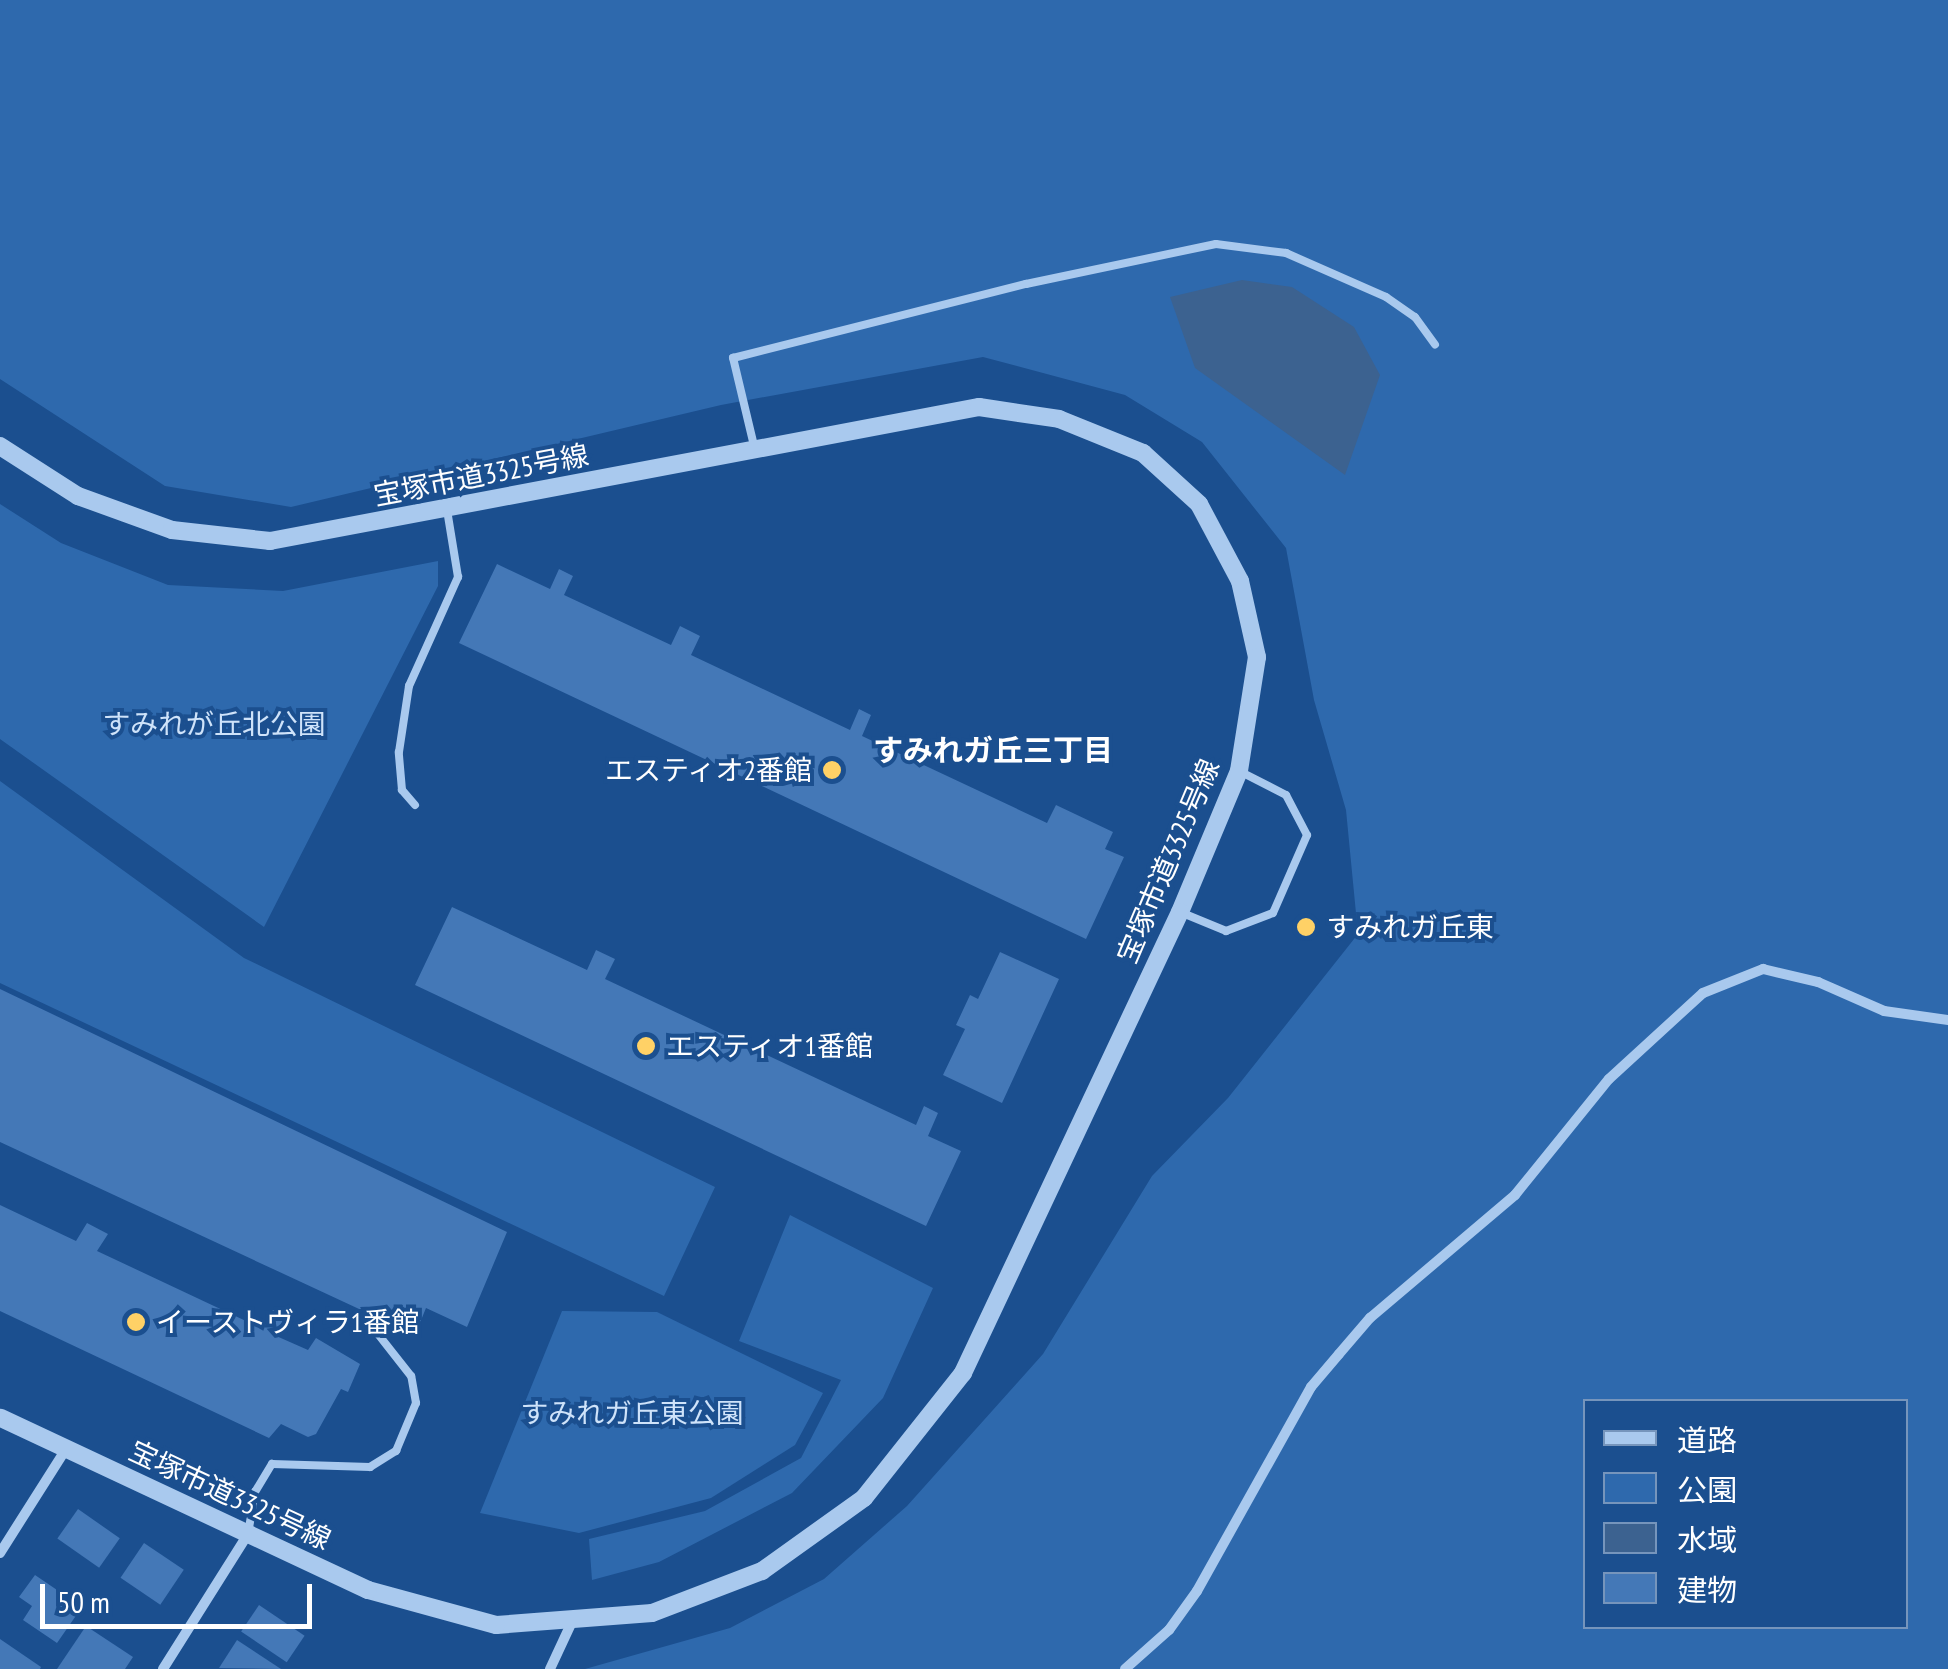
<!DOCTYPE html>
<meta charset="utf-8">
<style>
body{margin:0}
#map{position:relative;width:1948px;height:1669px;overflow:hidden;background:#1b4f8f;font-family:"PT Sans Narrow","Noto Sans JP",sans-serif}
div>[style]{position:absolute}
.green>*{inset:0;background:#2e69ad}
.water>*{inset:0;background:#3c6290}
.building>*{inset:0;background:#4478b7;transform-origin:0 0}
.service>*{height:8px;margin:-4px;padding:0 4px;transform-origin:4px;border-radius:4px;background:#a9c9ee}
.minor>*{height:10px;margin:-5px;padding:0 5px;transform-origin:5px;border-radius:5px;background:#a9c9ee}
.tertiary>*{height:18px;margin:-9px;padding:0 9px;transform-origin:9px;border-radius:9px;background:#a9c9ee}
.dots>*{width:28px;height:28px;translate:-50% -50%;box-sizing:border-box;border:5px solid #1b4f8f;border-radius:50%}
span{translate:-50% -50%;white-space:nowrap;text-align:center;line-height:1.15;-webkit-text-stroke:8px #1b4f8f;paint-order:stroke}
.street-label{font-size:28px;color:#fff}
.park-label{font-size:28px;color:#cfe3fa}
.poi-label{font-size:28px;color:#fff}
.right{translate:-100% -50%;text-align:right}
.left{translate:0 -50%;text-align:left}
.neighbourhood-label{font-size:30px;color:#fff;font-weight:700}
.legend{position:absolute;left:1583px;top:1399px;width:325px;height:230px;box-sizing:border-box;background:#1b4f8f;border:2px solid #7695bc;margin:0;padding:12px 18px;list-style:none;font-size:30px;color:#fff}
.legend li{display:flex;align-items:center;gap:20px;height:50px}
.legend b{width:50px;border:2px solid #7695bc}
.scale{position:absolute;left:40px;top:1584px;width:272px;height:45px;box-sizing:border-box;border:5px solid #fff;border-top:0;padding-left:12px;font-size:30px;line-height:35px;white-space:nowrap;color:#fff;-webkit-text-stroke:8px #1b4f8f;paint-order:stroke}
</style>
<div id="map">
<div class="green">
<i style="clip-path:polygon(evenodd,0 0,1948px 0,1948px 1669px,585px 1669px,730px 1628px,824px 1579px,907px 1506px,1043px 1354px,1152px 1176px,1228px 1098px,1358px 934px,1346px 810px,1314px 700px,1286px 548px,1202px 442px,1125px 395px,983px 357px,721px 405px,291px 507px,165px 486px,0 379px,0 0,1586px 1402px,1906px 1402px,1906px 1626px,1586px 1626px,1586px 1402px)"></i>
<i style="clip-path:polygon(0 504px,61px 543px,168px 585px,283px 591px,438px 561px,438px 586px,264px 927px,0 739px)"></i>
<i style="clip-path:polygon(0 781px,244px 958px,715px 1187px,664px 1296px,0 983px)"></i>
<i style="clip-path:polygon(790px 1215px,933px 1288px,883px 1398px,792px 1493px,659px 1562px,592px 1580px,589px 1539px,705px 1511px,801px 1458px,841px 1380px,739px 1341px)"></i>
<i style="clip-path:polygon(562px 1311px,657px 1312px,823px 1393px,795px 1445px,711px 1498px,579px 1533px,480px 1513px)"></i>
</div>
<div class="water">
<i style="clip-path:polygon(1242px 280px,1292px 287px,1354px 327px,1380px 375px,1345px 475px,1195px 368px,1170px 297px)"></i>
</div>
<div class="building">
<i style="clip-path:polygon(497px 564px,550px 589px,559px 569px,573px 576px,564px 595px,671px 645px,680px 626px,700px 636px,691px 655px,850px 730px,859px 709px,871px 715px,862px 736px,1047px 823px,1056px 805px,1113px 832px,1105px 849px,1124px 857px,1086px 939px,459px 643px)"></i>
<i style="clip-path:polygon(452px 907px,587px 970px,596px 950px,615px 959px,605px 979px,916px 1125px,924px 1106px,938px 1113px,928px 1136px,961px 1151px,926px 1226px,415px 985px)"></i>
<i style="clip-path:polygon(1000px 952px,1059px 979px,1002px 1103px,943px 1075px,965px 1029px,956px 1025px,970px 995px,978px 999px)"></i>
<i style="clip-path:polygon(0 989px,507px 1232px,467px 1327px,426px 1308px,415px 1335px,0 1142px)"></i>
<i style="clip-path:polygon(0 1205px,76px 1241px,87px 1223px,108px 1234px,97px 1251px,261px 1328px,273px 1310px,286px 1316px,274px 1335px,308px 1350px,316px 1338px,360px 1364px,348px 1392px,341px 1389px,316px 1434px,308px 1437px,281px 1424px,269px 1438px,0 1311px)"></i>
<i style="left:78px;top:1509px;width:51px;height:36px;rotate:35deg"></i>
<i style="left:144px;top:1543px;width:48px;height:42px;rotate:34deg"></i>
<i style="clip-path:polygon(35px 1575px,82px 1607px,57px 1643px,23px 1620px,32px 1606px,19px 1597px)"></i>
<i style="left:259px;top:1605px;width:55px;height:32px;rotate:34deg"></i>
<i style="clip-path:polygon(86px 1626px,133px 1657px,125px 1669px,57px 1669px)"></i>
<i style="clip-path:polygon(0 1639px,41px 1667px,40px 1669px,0 1669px)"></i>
<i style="clip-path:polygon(237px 1640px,281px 1669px,219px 1668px)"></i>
</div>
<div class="service">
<i style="left:755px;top:450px;width:95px;rotate:-103.4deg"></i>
<i style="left:733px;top:358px;width:302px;rotate:-14.2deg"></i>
<i style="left:1026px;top:284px;width:194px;rotate:-11.9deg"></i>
<i style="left:1216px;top:244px;width:71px;rotate:7.3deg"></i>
<i style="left:1286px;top:253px;width:109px;rotate:23.7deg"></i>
<i style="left:1386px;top:297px;width:35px;rotate:35deg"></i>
<i style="left:1415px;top:317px;width:34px;rotate:54deg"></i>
<i style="left:415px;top:805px;width:20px;rotate:-131deg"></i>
<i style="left:402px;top:790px;width:38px;rotate:-95deg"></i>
<i style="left:399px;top:752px;width:67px;rotate:-81.4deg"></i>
<i style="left:409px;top:686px;width:120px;rotate:-65.8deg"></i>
<i style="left:458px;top:577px;width:68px;rotate:-99.3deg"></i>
<i style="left:1180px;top:912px;width:50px;rotate:22.4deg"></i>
<i style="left:1226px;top:931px;width:50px;rotate:-21deg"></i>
<i style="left:1273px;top:913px;width:85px;rotate:-66.4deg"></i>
<i style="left:1307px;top:835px;width:45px;rotate:-117.7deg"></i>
<i style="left:1286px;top:795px;width:51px;rotate:-152.9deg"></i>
<i style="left:248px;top:1534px;width:43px;rotate:-80.5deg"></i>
<i style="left:255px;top:1492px;width:33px;rotate:-59deg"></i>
<i style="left:272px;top:1464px;width:98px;rotate:1.8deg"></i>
<i style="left:370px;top:1467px;width:31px;rotate:-32deg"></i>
<i style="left:396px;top:1451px;width:52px;rotate:-67.4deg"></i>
<i style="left:416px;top:1403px;width:27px;rotate:-100deg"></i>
<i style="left:411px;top:1376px;width:53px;rotate:-128.2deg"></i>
</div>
<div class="minor">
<i style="left:0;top:1553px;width:123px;rotate:-57.6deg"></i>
<i style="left:163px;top:1669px;width:160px;rotate:-57.8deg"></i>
<i style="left:550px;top:1669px;width:50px;rotate:-65deg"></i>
<i style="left:1125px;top:1669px;width:59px;rotate:-41.6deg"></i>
<i style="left:1169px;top:1630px;width:48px;rotate:-54.3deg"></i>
<i style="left:1197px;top:1591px;width:234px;rotate:-60.8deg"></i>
<i style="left:1311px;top:1387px;width:43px;rotate:-49.7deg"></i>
<i style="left:1339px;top:1354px;width:48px;rotate:-49.3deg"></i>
<i style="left:1370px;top:1318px;width:190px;rotate:-40.3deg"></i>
<i style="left:1515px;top:1195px;width:149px;rotate:-51deg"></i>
<i style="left:1609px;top:1079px;width:127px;rotate:-42.5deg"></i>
<i style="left:1703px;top:993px;width:65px;rotate:-21.8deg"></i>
<i style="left:1763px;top:969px;width:57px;rotate:13.3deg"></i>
<i style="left:1818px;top:982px;width:72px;rotate:23.7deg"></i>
<i style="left:1884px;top:1011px;width:65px;rotate:8deg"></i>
</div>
<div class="tertiary">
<i style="left:0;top:446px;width:93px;rotate:32.7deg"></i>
<i style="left:78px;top:496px;width:100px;rotate:19.9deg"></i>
<i style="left:172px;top:530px;width:99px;rotate:6.4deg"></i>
<i style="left:270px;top:541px;width:722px;rotate:-10.7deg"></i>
<i style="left:979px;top:407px;width:81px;rotate:8.5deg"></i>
<i style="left:1059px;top:419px;width:91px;rotate:22deg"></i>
<i style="left:1143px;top:453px;width:76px;rotate:42.3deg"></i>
<i style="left:1199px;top:504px;width:87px;rotate:62deg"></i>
<i style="left:1240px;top:581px;width:78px;rotate:77.4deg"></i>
<i style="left:1257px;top:657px;width:115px;rotate:99deg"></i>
<i style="left:1239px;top:771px;width:153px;rotate:112.7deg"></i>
<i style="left:1180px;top:912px;width:510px;rotate:115.21deg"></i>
<i style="left:963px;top:1373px;width:159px;rotate:128.4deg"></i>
<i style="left:864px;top:1498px;width:125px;rotate:144.4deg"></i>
<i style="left:762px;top:1571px;width:118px;rotate:159.1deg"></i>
<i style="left:652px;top:1613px;width:156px;rotate:175.6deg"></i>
<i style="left:496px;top:1625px;width:133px;rotate:-164.7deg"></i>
<i style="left:368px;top:1590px;width:406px;rotate:-154.9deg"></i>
</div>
<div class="dots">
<i style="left:832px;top:770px;background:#ffd166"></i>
<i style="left:1306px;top:927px;background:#ffd166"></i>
<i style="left:646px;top:1046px;background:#ffd166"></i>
<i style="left:136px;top:1322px;background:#ffd166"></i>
</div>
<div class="street-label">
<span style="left:481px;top:475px;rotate:-11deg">宝塚市道3325号線</span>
<span style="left:1168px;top:861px;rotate:-67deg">宝塚市道3325号線</span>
<span style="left:230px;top:1495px;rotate:25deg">宝塚市道3325号線</span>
</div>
<div class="park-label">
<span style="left:214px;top:724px">すみれが丘北公園</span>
<span style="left:632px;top:1413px">すみれガ丘東公園</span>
</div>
<div class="poi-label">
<span class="right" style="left:812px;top:770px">エスティオ2番館</span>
<span class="left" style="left:1326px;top:927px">すみれガ丘東</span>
<span class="left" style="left:666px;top:1046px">エスティオ1番館</span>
<span class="left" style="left:156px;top:1322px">イーストヴィラ1番館</span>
</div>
<div class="neighbourhood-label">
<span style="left:993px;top:750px">すみれガ丘三丁目</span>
</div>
<ul class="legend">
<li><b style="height:12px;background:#a9c9ee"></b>道路</li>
<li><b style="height:28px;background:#2e69ad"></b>公園</li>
<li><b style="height:28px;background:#3c6290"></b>水域</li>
<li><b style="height:28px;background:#4478b7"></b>建物</li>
</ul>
<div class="scale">50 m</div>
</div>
